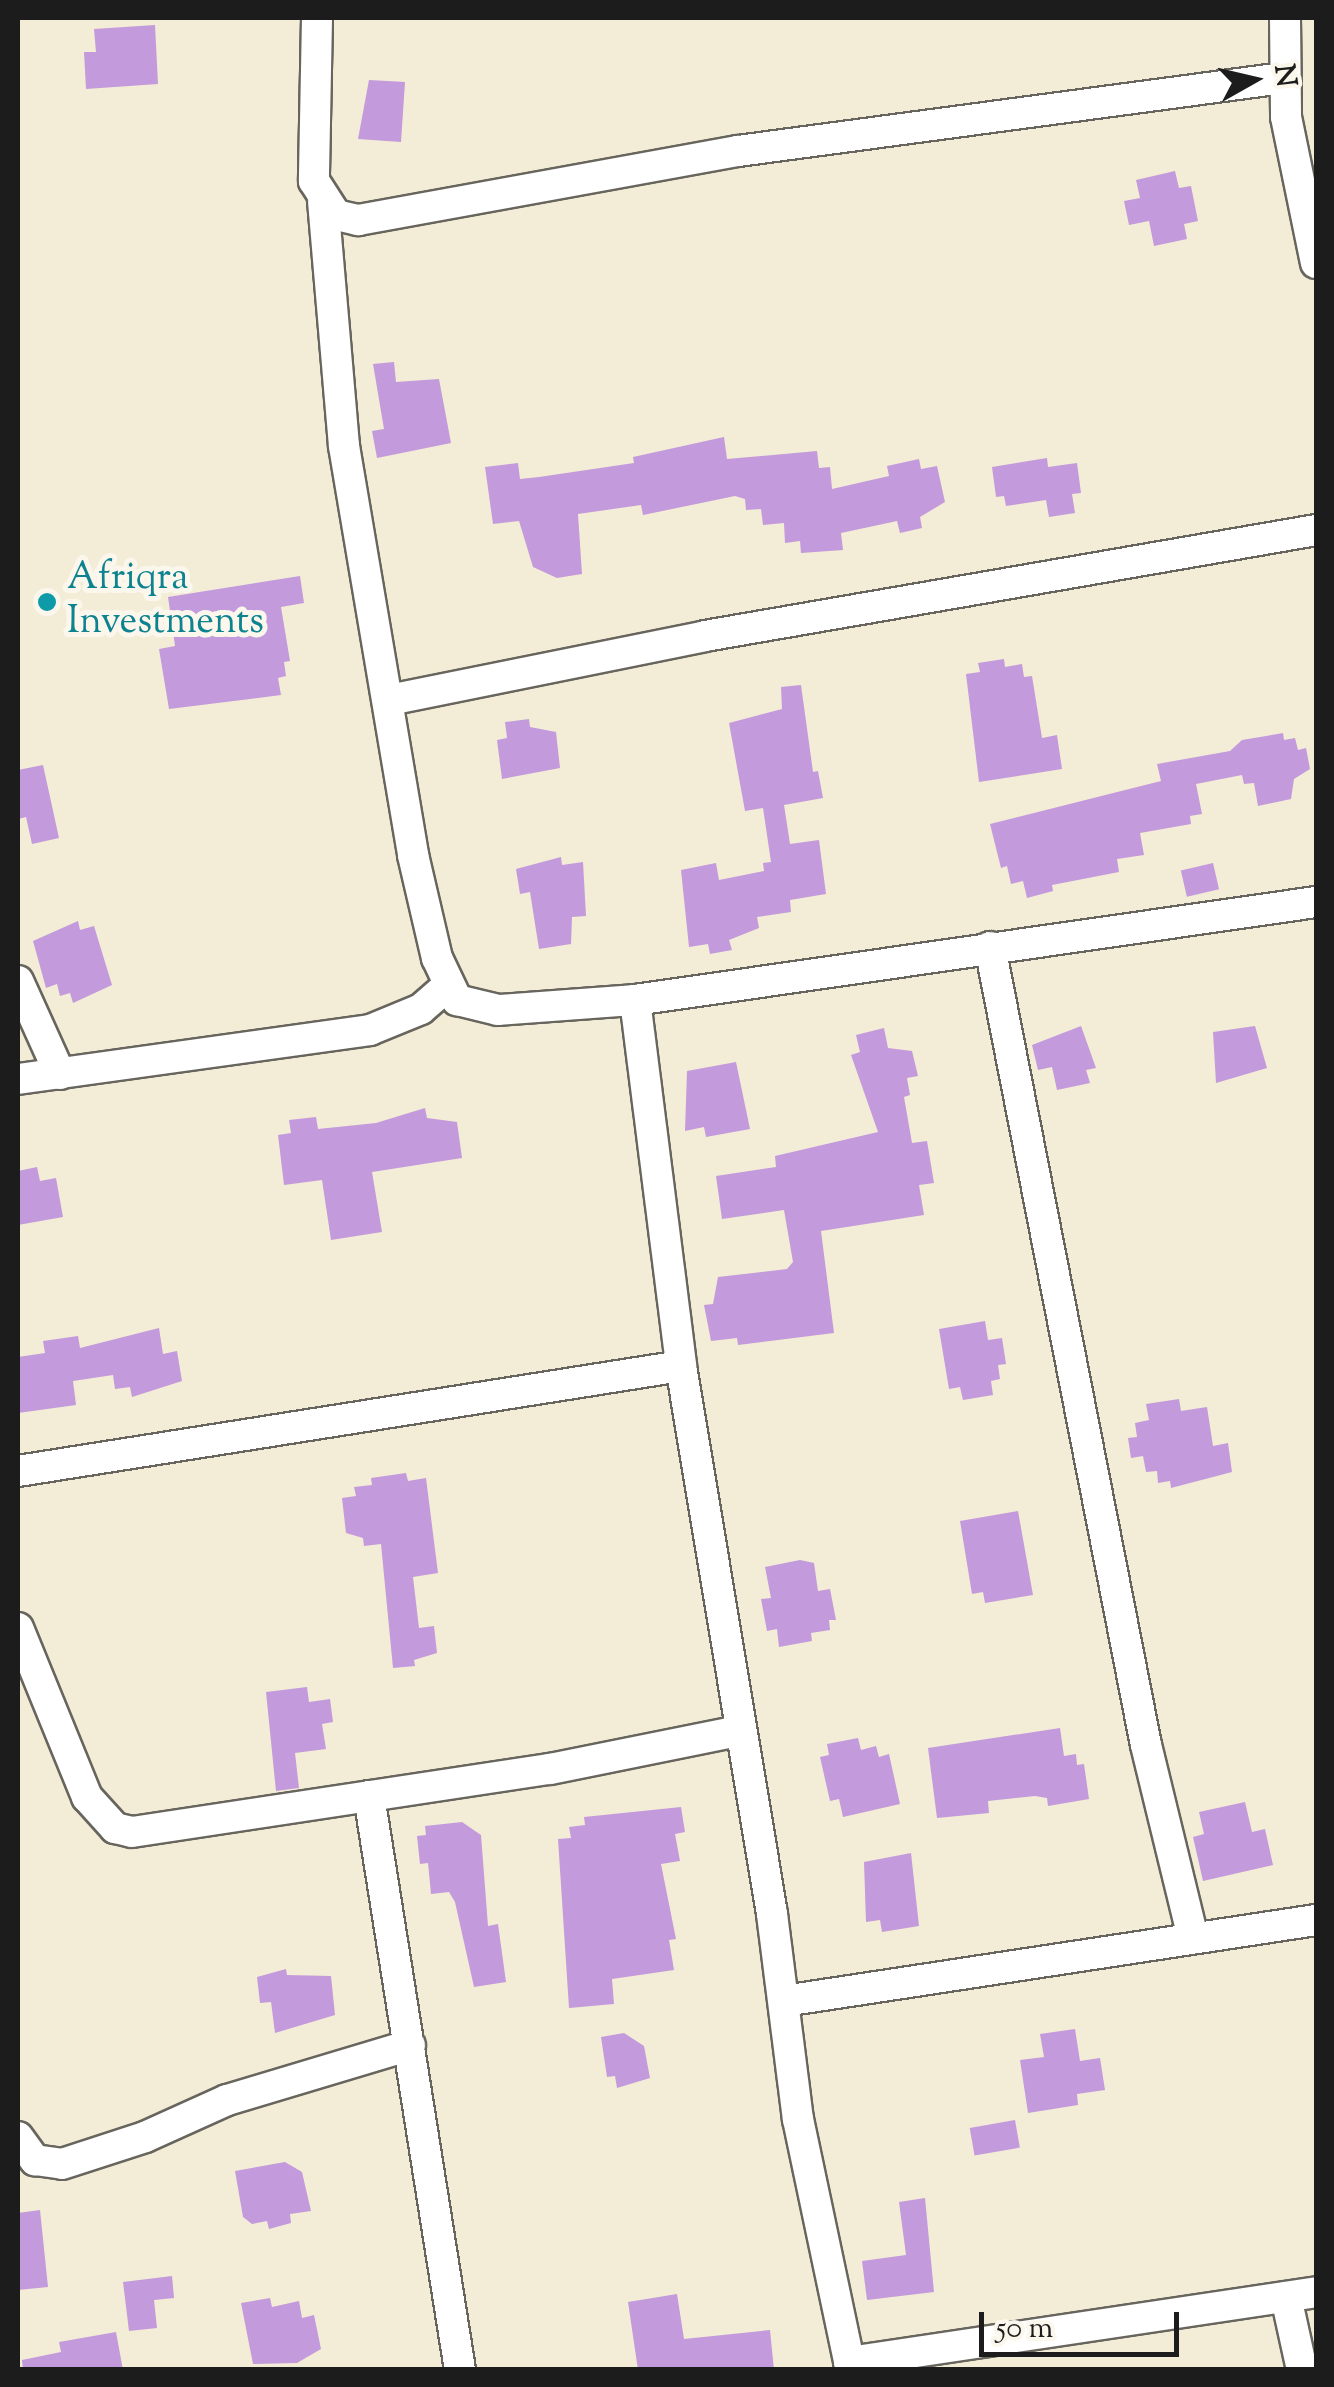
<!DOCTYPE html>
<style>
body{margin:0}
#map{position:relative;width:1334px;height:2387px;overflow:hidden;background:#f3ecd6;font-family:"Sorts Mill Goudy",serif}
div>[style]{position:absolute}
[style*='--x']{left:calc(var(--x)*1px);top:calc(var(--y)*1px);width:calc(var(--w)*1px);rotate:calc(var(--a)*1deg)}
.building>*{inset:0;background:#c39adc;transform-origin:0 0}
.roads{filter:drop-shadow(2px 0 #67655d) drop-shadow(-2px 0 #67655d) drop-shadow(0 2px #67655d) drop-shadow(0 -2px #67655d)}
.minor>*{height:30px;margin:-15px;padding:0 15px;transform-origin:15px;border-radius:15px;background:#fff}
.dots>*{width:28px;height:28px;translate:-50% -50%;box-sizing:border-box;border:5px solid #fbf7ec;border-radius:50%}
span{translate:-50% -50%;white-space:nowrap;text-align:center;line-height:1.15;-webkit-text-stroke:10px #fbf7ec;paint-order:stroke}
.culture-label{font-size:38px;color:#0d838f}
.left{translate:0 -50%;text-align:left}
.frame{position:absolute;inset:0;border:20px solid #1c1c1c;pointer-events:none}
.north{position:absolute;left:1204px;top:30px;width:100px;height:100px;-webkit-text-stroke:8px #fbf7ec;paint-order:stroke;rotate:82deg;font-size:28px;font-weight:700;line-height:40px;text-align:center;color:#1c1c1c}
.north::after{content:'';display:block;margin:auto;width:35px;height:45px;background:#1c1c1c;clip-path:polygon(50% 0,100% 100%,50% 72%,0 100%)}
.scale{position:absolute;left:979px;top:2312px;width:200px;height:45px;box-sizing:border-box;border:5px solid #1c1c1c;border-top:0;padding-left:12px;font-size:30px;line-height:35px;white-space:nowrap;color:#1c1c1c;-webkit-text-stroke:8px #fbf7ec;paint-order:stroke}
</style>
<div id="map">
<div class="building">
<div style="clip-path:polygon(155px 25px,158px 84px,86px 89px,84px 52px,96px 52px,94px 29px)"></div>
<div style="clip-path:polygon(369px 80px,405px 82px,401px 142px,358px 139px)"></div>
<div style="clip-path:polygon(1175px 171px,1179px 188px,1191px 186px,1198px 221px,1184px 224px,1187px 239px,1154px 246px,1149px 221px,1129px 225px,1124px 201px,1140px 198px,1136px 180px)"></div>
<div style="clip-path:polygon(394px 362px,396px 382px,439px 379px,451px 443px,377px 458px,372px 431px,384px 429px,373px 364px)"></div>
<div style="clip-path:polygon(724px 437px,727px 459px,817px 451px,819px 468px,830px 467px,832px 489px,889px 476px,887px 466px,919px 459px,921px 469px,937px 466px,945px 502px,920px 517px,922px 528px,900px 533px,897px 521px,841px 533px,843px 550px,801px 553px,800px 541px,785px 543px,784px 523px,763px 525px,761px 509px,746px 510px,745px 499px,735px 496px,643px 515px,641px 505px,578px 514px,582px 574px,557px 578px,533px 567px,519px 521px,493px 524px,485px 467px,518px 463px,520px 479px,539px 477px,634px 463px,633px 457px)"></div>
<div style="clip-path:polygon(1047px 458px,1048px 467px,1077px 463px,1081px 493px,1072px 494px,1075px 513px,1049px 517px,1046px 500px,1006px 506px,1004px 496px,996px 497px,992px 467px)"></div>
<div style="clip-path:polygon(300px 576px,304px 603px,281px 607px,290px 661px,284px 662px,286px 676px,278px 678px,281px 695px,169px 709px,159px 649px,175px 646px,168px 597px)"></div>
<div style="clip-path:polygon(1004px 659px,1005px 667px,1022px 664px,1024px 677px,1032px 676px,1042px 738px,1057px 735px,1062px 769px,979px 782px,966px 674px,980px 672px,978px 663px)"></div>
<div style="clip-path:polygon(801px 685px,813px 772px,818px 771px,823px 798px,784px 805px,790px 844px,819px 840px,826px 894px,790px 900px,791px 912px,757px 917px,759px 928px,729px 940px,732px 950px,710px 954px,708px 944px,689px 947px,681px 870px,716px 863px,719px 880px,764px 871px,763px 863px,771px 862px,763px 808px,745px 811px,729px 723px,782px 709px,781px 687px)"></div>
<div style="clip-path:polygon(529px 719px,530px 727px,556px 732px,560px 768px,502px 779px,497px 740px,507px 738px,505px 722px)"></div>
<div style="clip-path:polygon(1283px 733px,1284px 740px,1295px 738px,1298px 750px,1306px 748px,1310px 769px,1294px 779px,1291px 799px,1258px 806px,1254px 783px,1244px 784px,1242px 775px,1196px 784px,1202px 814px,1190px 816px,1191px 824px,1140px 833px,1144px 855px,1117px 859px,1119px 872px,1052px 885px,1053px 891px,1027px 898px,1023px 881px,1011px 884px,1007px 866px,1001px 868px,990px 824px,1161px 781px,1157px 764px,1230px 751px,1242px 740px)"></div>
<div style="clip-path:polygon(43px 765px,59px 838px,32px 844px,26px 817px,18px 819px,18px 770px)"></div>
<div style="clip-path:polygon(561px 857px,562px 865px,583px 862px,586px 916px,572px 917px,571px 944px,539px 949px,530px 892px,520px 894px,516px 869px)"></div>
<div style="left:1213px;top:863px;width:27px;height:33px;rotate:77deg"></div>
<div style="clip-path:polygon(78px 921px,80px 930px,94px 926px,112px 985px,73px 1003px,70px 993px,60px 996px,57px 984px,46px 988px,33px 941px)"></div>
<div style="clip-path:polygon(1081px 1026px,1096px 1068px,1086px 1070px,1090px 1083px,1057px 1090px,1052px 1067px,1038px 1070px,1032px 1045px)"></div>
<div style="clip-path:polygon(1255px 1026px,1267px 1068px,1216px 1083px,1213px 1032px)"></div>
<div style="clip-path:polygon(884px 1028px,888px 1048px,912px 1051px,918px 1076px,907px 1078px,910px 1095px,904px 1097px,912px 1143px,927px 1141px,934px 1183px,919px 1185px,924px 1215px,821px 1231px,834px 1333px,738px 1345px,737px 1338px,711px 1341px,704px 1305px,713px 1304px,718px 1277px,787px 1269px,793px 1262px,784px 1210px,722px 1219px,716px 1176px,776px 1167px,775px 1156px,878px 1132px,851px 1055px,860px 1052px,856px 1035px)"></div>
<div style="clip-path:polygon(736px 1062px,750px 1129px,706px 1137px,704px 1127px,685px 1131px,687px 1071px)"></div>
<div style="clip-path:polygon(425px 1108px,427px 1118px,457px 1122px,462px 1158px,372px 1172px,382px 1232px,331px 1240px,322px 1180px,284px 1185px,278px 1135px,291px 1133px,289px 1120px,316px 1117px,318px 1129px,376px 1123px)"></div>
<div style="clip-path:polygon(37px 1167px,40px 1181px,56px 1178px,63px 1217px,18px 1225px,18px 1171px)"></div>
<div style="clip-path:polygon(985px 1321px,988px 1340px,1002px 1338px,1006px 1364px,998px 1365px,1000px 1379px,991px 1381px,993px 1395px,963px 1400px,960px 1387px,949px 1389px,939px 1329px)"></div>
<div style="clip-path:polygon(159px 1328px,163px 1354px,177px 1351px,182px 1381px,132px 1397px,130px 1387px,115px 1389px,113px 1375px,73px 1381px,76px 1405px,18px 1413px,18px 1357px,45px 1353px,43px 1341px,78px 1336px,80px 1348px)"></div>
<div style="clip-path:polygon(1179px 1399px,1181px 1411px,1207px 1407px,1213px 1446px,1228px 1443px,1232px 1472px,1171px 1488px,1170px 1481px,1158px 1483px,1157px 1471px,1146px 1472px,1143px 1456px,1131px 1458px,1128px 1438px,1137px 1437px,1135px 1423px,1149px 1420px,1146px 1404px)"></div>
<div style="clip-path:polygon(406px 1473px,408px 1481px,426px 1478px,438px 1573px,413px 1577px,419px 1628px,434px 1626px,437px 1653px,414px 1660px,415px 1666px,393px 1668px,381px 1544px,364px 1546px,363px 1538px,346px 1533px,342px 1498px,356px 1496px,354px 1487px,372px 1485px,371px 1478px)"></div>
<div style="clip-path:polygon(1018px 1511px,1033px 1595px,985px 1603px,983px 1592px,972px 1594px,960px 1521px)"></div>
<div style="clip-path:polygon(800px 1560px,814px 1563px,818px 1591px,830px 1589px,836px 1620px,829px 1620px,830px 1630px,811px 1633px,812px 1641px,779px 1647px,777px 1629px,767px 1631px,761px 1599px,771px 1598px,765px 1567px)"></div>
<div style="clip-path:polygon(307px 1687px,309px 1702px,330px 1699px,333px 1722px,322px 1724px,326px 1749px,295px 1753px,299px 1788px,276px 1791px,266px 1692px)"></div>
<div style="clip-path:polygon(1060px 1728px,1064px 1756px,1076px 1754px,1077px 1765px,1084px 1764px,1089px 1799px,1048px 1806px,1047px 1798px,1035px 1796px,988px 1801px,989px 1813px,937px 1818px,928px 1748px)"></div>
<div style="clip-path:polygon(858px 1738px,861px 1750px,876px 1746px,879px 1757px,889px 1754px,900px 1804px,843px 1817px,839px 1799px,830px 1801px,820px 1757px,829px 1755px,827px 1744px)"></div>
<div style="clip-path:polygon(1245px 1802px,1252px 1832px,1265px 1829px,1273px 1865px,1203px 1881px,1193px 1837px,1204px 1834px,1199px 1812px)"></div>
<div style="clip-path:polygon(681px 1807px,685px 1832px,675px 1834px,680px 1861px,661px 1864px,676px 1939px,669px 1940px,674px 1970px,612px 1979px,614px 2004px,569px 2008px,558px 1839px,571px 1838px,569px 1827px,585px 1825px,584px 1817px)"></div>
<div style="clip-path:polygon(462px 1822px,481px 1835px,488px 1926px,498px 1924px,506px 1982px,474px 1987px,455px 1902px,449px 1892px,431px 1894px,428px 1863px,420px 1864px,417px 1836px,426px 1835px,425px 1826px)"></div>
<div style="clip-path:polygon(911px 1853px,919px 1926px,882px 1932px,880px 1920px,866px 1922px,864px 1862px)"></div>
<div style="clip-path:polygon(286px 1969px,287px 1975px,331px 1976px,335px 2015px,275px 2033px,271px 2002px,260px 2003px,257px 1977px)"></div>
<div style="clip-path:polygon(1075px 2029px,1080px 2061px,1100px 2058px,1105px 2090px,1077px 2094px,1078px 2105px,1028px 2113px,1020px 2060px,1044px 2057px,1040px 2034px)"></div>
<div style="clip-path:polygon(624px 2033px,644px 2046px,650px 2078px,617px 2088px,615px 2076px,607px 2077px,601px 2037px)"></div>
<div style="left:1015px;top:2120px;width:28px;height:46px;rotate:80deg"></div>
<div style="clip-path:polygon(285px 2162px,302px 2172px,311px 2211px,290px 2214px,291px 2223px,269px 2229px,267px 2221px,252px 2224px,243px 2217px,235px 2171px)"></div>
<div style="clip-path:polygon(925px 2198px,934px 2292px,867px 2300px,862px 2261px,906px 2255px,899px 2202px)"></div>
<div style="clip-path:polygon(40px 2210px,48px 2287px,18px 2290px,18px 2213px)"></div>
<div style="clip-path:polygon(172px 2276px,174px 2298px,154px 2300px,157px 2328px,129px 2331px,123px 2282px)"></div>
<div style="clip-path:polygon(677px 2294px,684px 2339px,770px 2330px,774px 2370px,638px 2370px,628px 2302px)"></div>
<div style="clip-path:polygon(270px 2298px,272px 2307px,299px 2301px,302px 2318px,314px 2315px,321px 2349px,297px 2363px,253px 2364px,241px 2303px)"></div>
<div style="clip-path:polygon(116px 2332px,123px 2370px,23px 2370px,22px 2360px,61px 2352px,59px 2342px)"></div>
</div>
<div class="roads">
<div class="minor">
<div style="--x:317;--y:18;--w:163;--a:91.1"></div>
<div style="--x:314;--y:181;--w:40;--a:57.1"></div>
<div style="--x:336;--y:215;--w:23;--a:13"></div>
<div style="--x:358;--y:220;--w:386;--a:-10.3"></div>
<div style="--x:738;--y:151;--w:550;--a:-7.63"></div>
<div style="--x:1285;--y:18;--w:99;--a:89.4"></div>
<div style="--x:1286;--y:117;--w:149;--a:78.4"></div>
<div style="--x:323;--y:201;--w:246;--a:85.1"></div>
<div style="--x:344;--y:446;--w:415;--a:80.4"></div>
<div style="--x:413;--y:855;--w:106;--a:76.9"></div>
<div style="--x:437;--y:958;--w:47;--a:64.5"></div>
<div style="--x:457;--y:1000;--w:42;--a:13.7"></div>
<div style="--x:498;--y:1010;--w:137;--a:-4.2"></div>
<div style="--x:635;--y:1000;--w:688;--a:-8.19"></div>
<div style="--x:389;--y:700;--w:322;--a:-11.4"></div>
<div style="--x:705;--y:636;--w:620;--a:-9.84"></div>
<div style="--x:990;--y:947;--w:813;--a:78.94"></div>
<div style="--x:1146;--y:1745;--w:199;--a:76.3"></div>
<div style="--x:18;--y:981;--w:102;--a:65.7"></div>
<div style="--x:635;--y:1000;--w:369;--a:82.8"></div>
<div style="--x:681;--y:1366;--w:556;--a:80.57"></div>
<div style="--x:772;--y:1914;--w:207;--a:82.8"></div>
<div style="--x:798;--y:2119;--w:257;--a:78.1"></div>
<div style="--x:18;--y:1079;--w:355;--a:-7.9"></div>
<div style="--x:370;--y:1030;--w:55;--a:-22.4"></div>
<div style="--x:421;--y:1009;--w:35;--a:-41"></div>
<div style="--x:18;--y:1471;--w:671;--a:-9"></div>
<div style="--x:18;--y:1628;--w:183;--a:67.8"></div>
<div style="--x:87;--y:1797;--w:42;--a:47.9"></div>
<div style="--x:115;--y:1828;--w:17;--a:13"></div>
<div style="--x:132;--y:1832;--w:423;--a:-8.6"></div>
<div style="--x:550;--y:1769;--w:193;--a:-11.4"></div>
<div style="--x:369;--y:1796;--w:581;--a:80.99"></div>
<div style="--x:784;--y:2001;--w:538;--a:-8.66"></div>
<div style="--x:18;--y:2137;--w:29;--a:54"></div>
<div style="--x:35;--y:2160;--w:27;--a:8"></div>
<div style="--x:62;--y:2164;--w:87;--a:-18"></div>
<div style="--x:145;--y:2137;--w:90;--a:-24.3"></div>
<div style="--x:227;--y:2100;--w:191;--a:-16.7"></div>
<div style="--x:1286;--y:2297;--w:75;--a:77.6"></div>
<div style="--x:849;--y:2362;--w:472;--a:-8.5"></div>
</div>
</div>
<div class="dots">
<div style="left:47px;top:602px;background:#0f9aa8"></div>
</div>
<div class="culture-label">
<span class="left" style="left:67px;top:602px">Afriqra<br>Investments</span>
</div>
<div class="frame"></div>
<div class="north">N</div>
<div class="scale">50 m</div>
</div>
